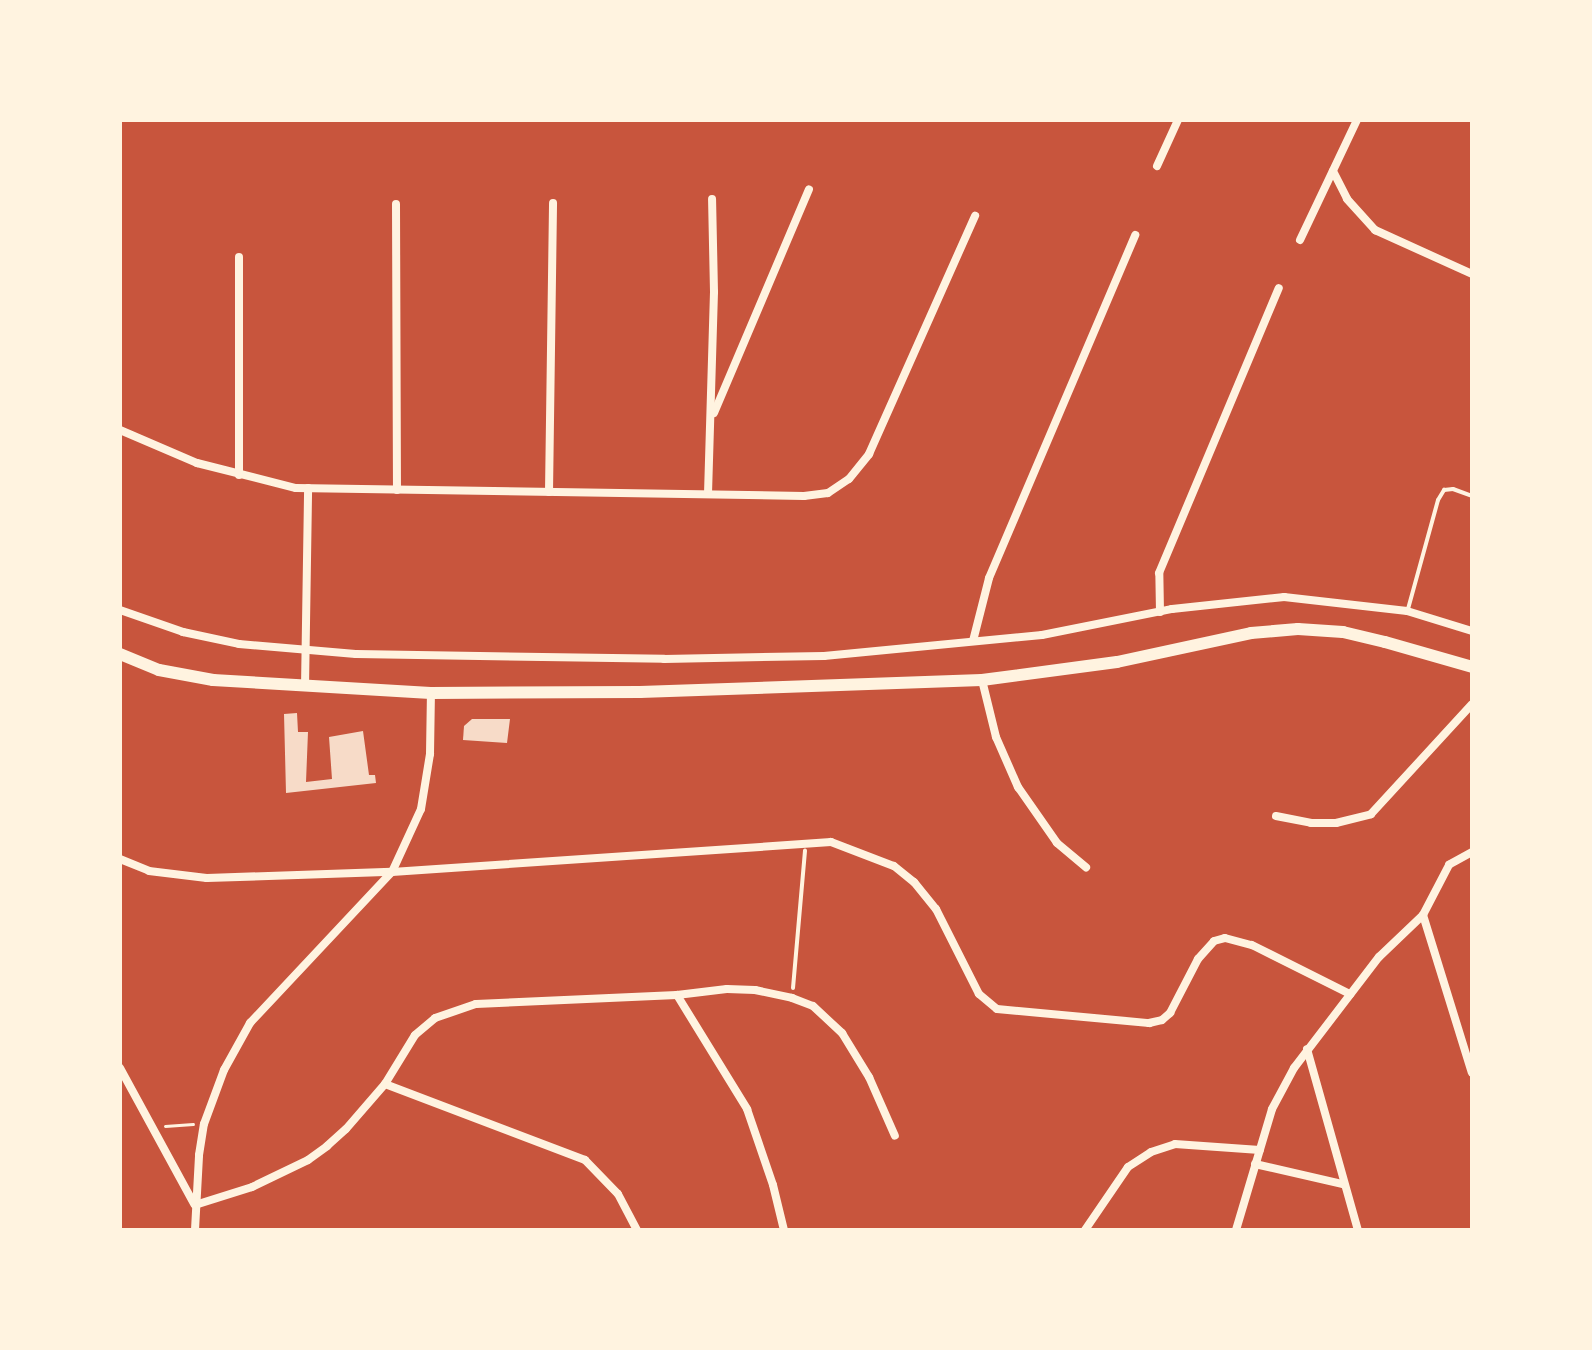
<!DOCTYPE html>
<style>
body{margin:0}
#map{position:relative;width:1592px;height:1350px;overflow:hidden;background:#c8553d;font-family:Literata,serif}
div>[style]{position:absolute}
[style*='--x']{left:calc(var(--x)*1px);top:calc(var(--y)*1px);width:calc(var(--w)*1px);rotate:calc(var(--a)*1deg)}
.building>*{inset:0;background:#f7dbc8}
.path>*{height:3px;margin:-1.5px;padding:0 1.5px;transform-origin:1.5px;border-radius:1.5px;background:#fff3e0}
.service>*{height:4px;margin:-2px;padding:0 2px;transform-origin:2px;border-radius:2px;background:#fff3e0}
.minor>*{height:8px;margin:-4px;padding:0 4px;transform-origin:4px;border-radius:4px;background:#fff3e0}
.secondary>*{height:12px;margin:-6px;padding:0 6px;transform-origin:6px;border-radius:6px;background:#fff3e0}
span{translate:-50% -50%;white-space:nowrap;text-align:center;line-height:1.15;-webkit-text-stroke:8px #fff3e0;paint-order:stroke}
.frame{position:absolute;inset:0;border:122px solid #fff3e0;pointer-events:none}
</style>
<div id="map">
<div class="building">
<div style="clip-path:polygon(297px 713px,298px 732px,308px 732px,306px 782px,332px 779px,329px 737px,363px 731px,369px 775px,375px 775px,376px 783px,286px 793px,284px 714px)"></div>
<div style="clip-path:polygon(472px 719px,510px 719px,507px 743px,463px 740px,464px 726px)"></div>
</div>
<div class="path">
<div style="--x:165;--y:1126;--w:28;--a:-4"></div>
</div>
<div class="service">
<div style="--x:1408;--y:609;--w:113;--a:-74.6"></div>
<div style="--x:1438;--y:500;--w:12;--a:-59"></div>
<div style="--x:1444;--y:490;--w:9;--a:-6"></div>
<div style="--x:1453;--y:489;--w:20;--a:20"></div>
<div style="--x:793;--y:988;--w:138;--a:-85"></div>
</div>
<div class="minor">
<div style="--x:1157;--y:166;--w:51;--a:-65.5"></div>
<div style="--x:1333;--y:171;--w:31;--a:63"></div>
<div style="--x:1347;--y:199;--w:42;--a:47.9"></div>
<div style="--x:1375;--y:230;--w:107;--a:24.4"></div>
<div style="--x:396;--y:204;--w:286;--a:89.8"></div>
<div style="--x:1300;--y:240;--w:133;--a:-64.6"></div>
<div style="--x:714;--y:413;--w:243;--a:-67"></div>
<div style="--x:120;--y:430;--w:84;--a:23.2"></div>
<div style="--x:197;--y:463;--w:102;--a:14.2"></div>
<div style="--x:296;--y:488;--w:508;--a:0.9"></div>
<div style="--x:804;--y:496;--w:24;--a:-7"></div>
<div style="--x:828;--y:493;--w:25;--a:-34"></div>
<div style="--x:849;--y:479;--w:32;--a:-51"></div>
<div style="--x:869;--y:454;--w:261;--a:-66"></div>
<div style="--x:239;--y:475;--w:218;--a:-90"></div>
<div style="--x:549;--y:492;--w:289;--a:-89.2"></div>
<div style="--x:708;--y:494;--w:202;--a:-88.3"></div>
<div style="--x:714;--y:292;--w:93;--a:-91.2"></div>
<div style="--x:120;--y:610;--w:67;--a:19.2"></div>
<div style="--x:183;--y:632;--w:57;--a:12.1"></div>
<div style="--x:239;--y:644;--w:117;--a:4.9"></div>
<div style="--x:356;--y:654;--w:308;--a:0.9"></div>
<div style="--x:664;--y:659;--w:160;--a:-1.1"></div>
<div style="--x:824;--y:656;--w:219;--a:-5.5"></div>
<div style="--x:1042;--y:635;--w:133;--a:-11.3"></div>
<div style="--x:1172;--y:609;--w:113;--a:-6.1"></div>
<div style="--x:1284;--y:597;--w:124;--a:6.5"></div>
<div style="--x:1407;--y:611;--w:68;--a:17.1"></div>
<div style="--x:1160;--y:612;--w:39;--a:-91"></div>
<div style="--x:1159;--y:573;--w:309;--a:-67.2"></div>
<div style="--x:973;--y:641;--w:65;--a:-75.7"></div>
<div style="--x:989;--y:578;--w:373;--a:-66.9"></div>
<div style="--x:982;--y:680;--w:59;--a:76.2"></div>
<div style="--x:996;--y:737;--w:55;--a:66.3"></div>
<div style="--x:1018;--y:787;--w:68;--a:55.1"></div>
<div style="--x:1057;--y:843;--w:38;--a:40"></div>
<div style="--x:305;--y:687;--w:199;--a:-89.1"></div>
<div style="--x:1276;--y:816;--w:36;--a:11"></div>
<div style="--x:1311;--y:823;--w:25;--a:0"></div>
<div style="--x:1336;--y:823;--w:36;--a:-14"></div>
<div style="--x:1371;--y:814;--w:149;--a:-47.4"></div>
<div style="--x:1472;--y:852;--w:26;--a:151"></div>
<div style="--x:1449;--y:865;--w:56;--a:117.5"></div>
<div style="--x:1423;--y:915;--w:165;--a:72.8"></div>
<div style="--x:120;--y:859;--w:31;--a:22"></div>
<div style="--x:149;--y:871;--w:58;--a:6.9"></div>
<div style="--x:207;--y:878;--w:185;--a:-1.9"></div>
<div style="--x:392;--y:872;--w:440;--a:-3.9"></div>
<div style="--x:831;--y:842;--w:67;--a:20.9"></div>
<div style="--x:894;--y:866;--w:26;--a:39"></div>
<div style="--x:914;--y:882;--w:35;--a:51"></div>
<div style="--x:936;--y:909;--w:95;--a:63.2"></div>
<div style="--x:979;--y:994;--w:23;--a:40"></div>
<div style="--x:997;--y:1009;--w:153;--a:5.3"></div>
<div style="--x:1149;--y:1023;--w:13;--a:-13"></div>
<div style="--x:1162;--y:1020;--w:11;--a:-41"></div>
<div style="--x:1170;--y:1013;--w:61;--a:-62.6"></div>
<div style="--x:1198;--y:959;--w:24;--a:-48"></div>
<div style="--x:1214;--y:941;--w:11;--a:-15"></div>
<div style="--x:1225;--y:938;--w:28;--a:15"></div>
<div style="--x:1252;--y:945;--w:110;--a:26.6"></div>
<div style="--x:677;--y:995;--w:134;--a:58.4"></div>
<div style="--x:747;--y:1109;--w:80;--a:71.1"></div>
<div style="--x:773;--y:1185;--w:46;--a:76.3"></div>
<div style="--x:1307;--y:1049;--w:188;--a:74.3"></div>
<div style="--x:120;--y:1068;--w:155;--a:61.4"></div>
<div style="--x:385;--y:1084;--w:214;--a:20.8"></div>
<div style="--x:585;--y:1160;--w:47;--a:45.9"></div>
<div style="--x:618;--y:1194;--w:41;--a:62.2"></div>
<div style="--x:1255;--y:1164;--w:89;--a:12.9"></div>
<div style="--x:195;--y:1205;--w:60;--a:-17.5"></div>
<div style="--x:252;--y:1187;--w:62;--a:-25.7"></div>
<div style="--x:308;--y:1160;--w:24;--a:-36"></div>
<div style="--x:327;--y:1146;--w:25;--a:-42"></div>
<div style="--x:346;--y:1129;--w:60;--a:-49.1"></div>
<div style="--x:385;--y:1084;--w:57;--a:-58.5"></div>
<div style="--x:415;--y:1035;--w:26;--a:-40"></div>
<div style="--x:435;--y:1018;--w:43;--a:-18.9"></div>
<div style="--x:476;--y:1004;--w:201;--a:-2.6"></div>
<div style="--x:677;--y:995;--w:50;--a:-6.8"></div>
<div style="--x:727;--y:989;--w:28;--a:2"></div>
<div style="--x:755;--y:990;--w:38;--a:12"></div>
<div style="--x:792;--y:998;--w:22;--a:21"></div>
<div style="--x:813;--y:1006;--w:40;--a:43"></div>
<div style="--x:842;--y:1033;--w:52;--a:58.5"></div>
<div style="--x:869;--y:1077;--w:64;--a:66.2"></div>
<div style="--x:195;--y:1230;--w:75;--a:-86.9"></div>
<div style="--x:199;--y:1155;--w:31;--a:-81"></div>
<div style="--x:204;--y:1124;--w:58;--a:-69.7"></div>
<div style="--x:224;--y:1070;--w:54;--a:-61"></div>
<div style="--x:250;--y:1023;--w:207;--a:-46.8"></div>
<div style="--x:392;--y:872;--w:69;--a:-65.3"></div>
<div style="--x:421;--y:809;--w:56;--a:-80.7"></div>
<div style="--x:430;--y:754;--w:61;--a:-89.1"></div>
<div style="--x:1085;--y:1230;--w:76;--a:-55.7"></div>
<div style="--x:1128;--y:1167;--w:27;--a:-33"></div>
<div style="--x:1151;--y:1152;--w:25;--a:-18"></div>
<div style="--x:1175;--y:1144;--w:85;--a:4"></div>
<div style="--x:1236;--y:1230;--w:126;--a:-73.4"></div>
<div style="--x:1272;--y:1109;--w:47;--a:-61.8"></div>
<div style="--x:1294;--y:1068;--w:140;--a:-52.6"></div>
<div style="--x:1379;--y:957;--w:61;--a:-43.7"></div>
</div>
<div class="secondary">
<div style="--x:120;--y:654;--w:42;--a:22.3"></div>
<div style="--x:159;--y:670;--w:55;--a:10.5"></div>
<div style="--x:213;--y:680;--w:218;--a:3.4"></div>
<div style="--x:431;--y:693;--w:209;--a:-0.3"></div>
<div style="--x:640;--y:692;--w:342;--a:-2"></div>
<div style="--x:982;--y:680;--w:136;--a:-7.6"></div>
<div style="--x:1117;--y:662;--w:137;--a:-12.2"></div>
<div style="--x:1251;--y:633;--w:47;--a:-4.9"></div>
<div style="--x:1298;--y:629;--w:45;--a:3.8"></div>
<div style="--x:1343;--y:632;--w:43;--a:13.4"></div>
<div style="--x:1385;--y:642;--w:91;--a:16"></div>
</div>
<div class="frame"></div>
</div>
